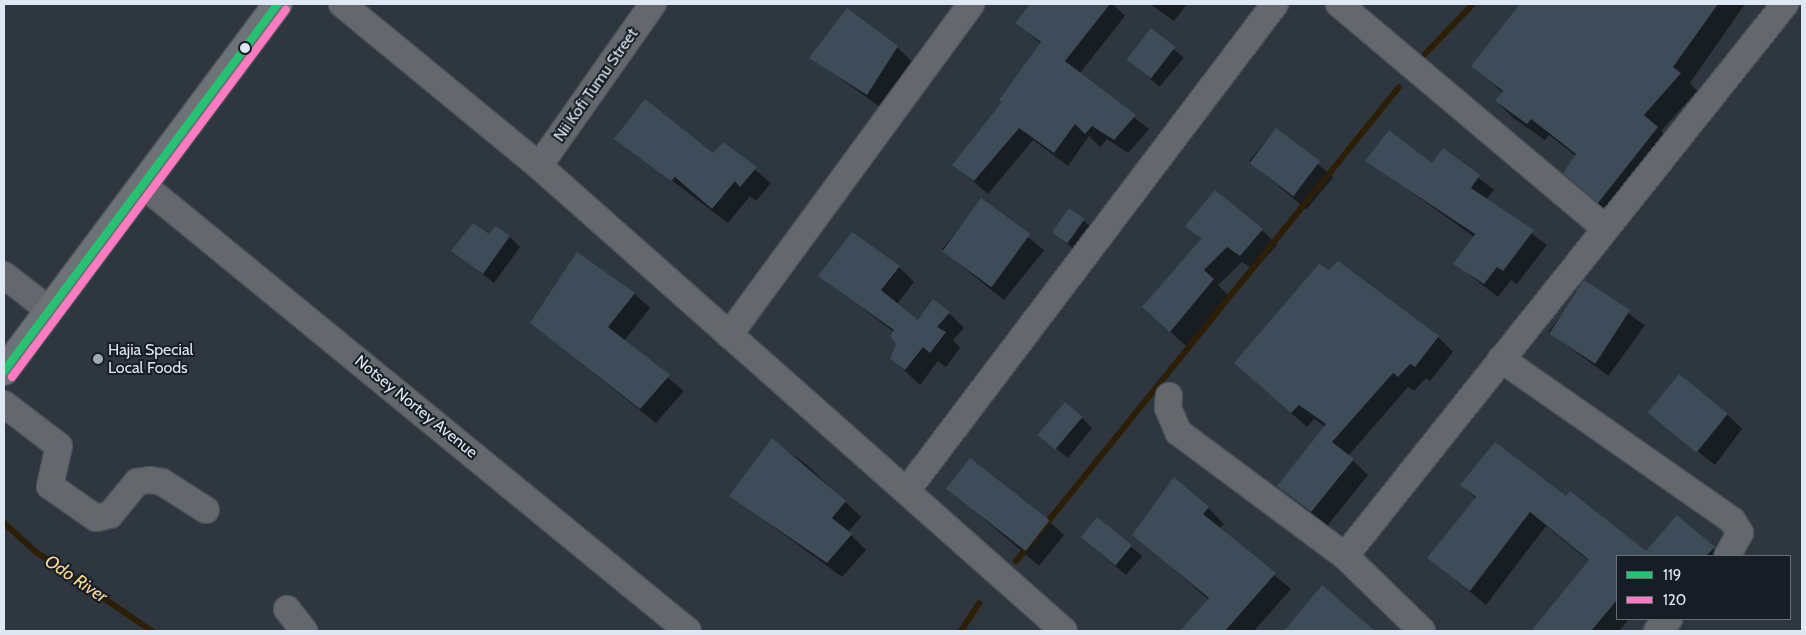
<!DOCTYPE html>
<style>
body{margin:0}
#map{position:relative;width:1806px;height:635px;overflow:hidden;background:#2e3740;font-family:Cabin,sans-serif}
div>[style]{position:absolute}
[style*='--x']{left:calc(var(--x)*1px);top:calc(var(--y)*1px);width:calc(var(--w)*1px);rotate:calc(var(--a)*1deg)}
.shadow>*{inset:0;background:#0007;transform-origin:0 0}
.stream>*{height:6px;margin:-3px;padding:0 3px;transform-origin:3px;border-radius:3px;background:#2c1f06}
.building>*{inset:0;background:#3e4b58;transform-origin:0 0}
.roads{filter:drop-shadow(1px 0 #4c535b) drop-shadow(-1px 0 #4c535b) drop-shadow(0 1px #4c535b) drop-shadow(0 -1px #4c535b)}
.minor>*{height:26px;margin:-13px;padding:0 13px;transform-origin:13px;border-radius:13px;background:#64686c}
.major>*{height:28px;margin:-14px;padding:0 14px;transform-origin:14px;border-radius:14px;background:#6d7276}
.bus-1>*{height:8px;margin:-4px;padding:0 4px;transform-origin:4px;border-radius:4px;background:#26c172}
.bus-2>*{height:8px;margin:-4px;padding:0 4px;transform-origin:4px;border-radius:4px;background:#fe7ac1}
.dots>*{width:14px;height:14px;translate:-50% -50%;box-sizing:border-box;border:2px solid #161d25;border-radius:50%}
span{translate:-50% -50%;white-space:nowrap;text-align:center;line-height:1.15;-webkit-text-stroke:4px #161d25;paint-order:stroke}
.street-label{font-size:16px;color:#dee8f4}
.poi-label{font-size:16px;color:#dee8f4}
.left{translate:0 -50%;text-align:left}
.water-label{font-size:18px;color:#fad892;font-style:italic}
.frame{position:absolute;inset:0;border:5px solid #dee8f4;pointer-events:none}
.legend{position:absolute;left:1616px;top:555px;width:175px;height:65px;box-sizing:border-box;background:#161d25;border:1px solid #666e78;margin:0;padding:6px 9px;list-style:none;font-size:15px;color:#dee8f4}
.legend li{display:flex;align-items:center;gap:10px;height:25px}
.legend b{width:25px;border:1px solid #666e78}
</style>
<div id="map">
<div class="shadow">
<div style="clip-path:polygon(1031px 4px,1113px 4px,1125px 16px,1079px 74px,1149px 129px,1128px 153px,1107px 139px,1100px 147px,1089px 136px,1068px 166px,1033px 140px,988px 194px,954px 165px,1003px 102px,1041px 44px,1017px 23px)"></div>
<div style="clip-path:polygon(1150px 4px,1187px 4px,1174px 21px)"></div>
<div style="clip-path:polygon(1522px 4px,1630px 4px,1641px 12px,1645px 4px,1745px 4px,1690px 83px,1697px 91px,1661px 131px,1674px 144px,1616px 219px,1564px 173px,1576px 156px,1549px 135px,1545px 140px,1513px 118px,1496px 101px,1503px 93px,1473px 66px)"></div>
<div style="left:1151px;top:30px;width:43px;height:38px;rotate:40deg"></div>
<div style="clip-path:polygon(897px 47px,912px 62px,883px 109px,810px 57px)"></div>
<div style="left:1276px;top:129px;width:75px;height:42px;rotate:40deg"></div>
<div style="clip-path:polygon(616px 138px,714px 155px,723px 144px,771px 183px,756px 201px,750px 196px,728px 223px)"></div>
<div style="clip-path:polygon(1443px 150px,1494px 190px,1486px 200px,1547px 245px,1517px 284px,1511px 280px,1498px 297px,1455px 264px,1474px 237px,1367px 160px,1432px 165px)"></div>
<div style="left:982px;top:200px;width:80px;height:64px;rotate:39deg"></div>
<div style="left:1070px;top:210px;width:32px;height:28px;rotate:39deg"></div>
<div style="clip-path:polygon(1187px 226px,1262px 230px,1277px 245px,1255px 270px,1242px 262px,1218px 285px,1228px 295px,1186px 346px,1143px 307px,1201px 240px)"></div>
<div style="clip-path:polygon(510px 237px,520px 247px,494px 283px,453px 251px)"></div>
<div style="clip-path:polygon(899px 267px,914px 282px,897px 304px,918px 321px,949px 313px,964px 328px,953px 340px,960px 348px,946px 367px,938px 361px,920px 385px,892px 359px,898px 344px,894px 332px,820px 276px)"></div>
<div style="left:1585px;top:282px;width:74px;height:62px;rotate:36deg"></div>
<div style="clip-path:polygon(635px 294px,650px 308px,624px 341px,684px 391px,656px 423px,531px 323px)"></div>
<div style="clip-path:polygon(1438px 337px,1453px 352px,1430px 381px,1426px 378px,1414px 391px,1408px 387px,1348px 456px,1368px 475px,1327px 526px,1278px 486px,1326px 427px,1314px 419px,1307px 427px,1235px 363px)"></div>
<div style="clip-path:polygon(1650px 414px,1727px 414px,1742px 429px,1715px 465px)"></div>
<div style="clip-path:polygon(1082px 418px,1092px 428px,1068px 458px,1041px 436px)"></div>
<div style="clip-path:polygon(772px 440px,807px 465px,861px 517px,848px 532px,866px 550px,842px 577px,731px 496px)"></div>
<div style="clip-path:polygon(1462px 485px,1567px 498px,1646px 553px,1714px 548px,1723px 556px,1617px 556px,1617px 619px,1629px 619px,1619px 631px,1533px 631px,1590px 562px,1546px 526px,1486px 605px,1429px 558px,1476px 499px)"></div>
<div style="clip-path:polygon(949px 489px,1049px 521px,1064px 535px,1039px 566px)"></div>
<div style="clip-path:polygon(1208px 508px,1224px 524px,1219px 529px,1291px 589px,1254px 631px,1182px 631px,1209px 600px,1133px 534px)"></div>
<div style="left:1097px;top:518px;width:59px;height:25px;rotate:40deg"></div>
<div style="clip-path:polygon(1322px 587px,1373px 631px,1285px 631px)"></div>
</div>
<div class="stream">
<div style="--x:1424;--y:55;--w:71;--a:-46.1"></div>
<div style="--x:4;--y:523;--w:43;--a:42.2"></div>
<div style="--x:36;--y:552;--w:140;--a:34.3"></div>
<div style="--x:1016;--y:561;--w:609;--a:-51.06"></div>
<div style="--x:961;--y:631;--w:33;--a:-57"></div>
</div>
<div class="building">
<div style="clip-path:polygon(1030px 4px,1110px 4px,1065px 61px,1136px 115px,1114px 140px,1092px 126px,1085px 134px,1075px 124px,1054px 153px,1019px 128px,974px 181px,952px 165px,1002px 102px,999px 100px,1041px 42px,1015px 23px)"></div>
<div style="clip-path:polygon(1520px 4px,1718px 4px,1673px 67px,1681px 73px,1644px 115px,1658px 127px,1598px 203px,1563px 173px,1576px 154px,1531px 119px,1527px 124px,1495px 101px,1503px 91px,1471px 66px)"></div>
<div style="clip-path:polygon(847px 8px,898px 46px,867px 95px,809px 58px)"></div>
<div style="left:1151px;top:28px;width:31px;height:40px;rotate:38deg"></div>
<div style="clip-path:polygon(645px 99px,713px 153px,723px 142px,757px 167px,740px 187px,735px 181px,712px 209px,675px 177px,671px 181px,614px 139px)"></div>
<div style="left:1276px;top:128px;width:55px;height:44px;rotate:37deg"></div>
<div style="clip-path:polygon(1389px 130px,1432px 163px,1443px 148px,1480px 175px,1471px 188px,1534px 230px,1503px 271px,1497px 267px,1484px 284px,1453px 264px,1475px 234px,1365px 161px)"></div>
<div style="clip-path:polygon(1215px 190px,1263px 229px,1240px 256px,1227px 247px,1204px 270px,1214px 279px,1170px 332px,1142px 307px,1201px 239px,1185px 226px)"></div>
<div style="left:981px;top:198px;width:61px;height:66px;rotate:36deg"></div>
<div style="left:1069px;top:208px;width:19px;height:30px;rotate:35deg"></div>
<div style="clip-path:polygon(473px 223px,489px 234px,496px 226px,510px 236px,483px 274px,451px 251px)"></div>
<div style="clip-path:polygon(852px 232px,900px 266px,881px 290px,918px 320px,933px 299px,950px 312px,937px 327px,946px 332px,930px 353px,923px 347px,905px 370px,890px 359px,896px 344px,890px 336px,894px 330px,818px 276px)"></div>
<div style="clip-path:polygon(577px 252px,635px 293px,608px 327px,670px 375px,640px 409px,530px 323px)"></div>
<div style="clip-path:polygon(1338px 261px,1439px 336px,1415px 367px,1410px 364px,1398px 377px,1393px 373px,1332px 442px,1354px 459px,1311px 512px,1277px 486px,1326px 424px,1299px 405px,1291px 413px,1234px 363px,1319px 264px,1329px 270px)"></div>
<div style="left:1584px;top:280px;width:55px;height:64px;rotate:33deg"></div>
<div style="left:1679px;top:374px;width:63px;height:50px;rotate:39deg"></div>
<div style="left:1065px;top:402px;width:23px;height:43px;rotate:40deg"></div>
<div style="clip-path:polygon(772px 438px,846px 501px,832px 518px,852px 534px,827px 563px,729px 496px)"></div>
<div style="clip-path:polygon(1495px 442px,1566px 496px,1570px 491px,1646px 551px,1677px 515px,1715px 547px,1706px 556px,1617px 556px,1617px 600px,1591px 631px,1531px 631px,1589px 560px,1530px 512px,1470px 591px,1427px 558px,1476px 497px,1460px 485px)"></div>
<div style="left:970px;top:458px;width:101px;height:39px;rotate:38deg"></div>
<div style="clip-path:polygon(1174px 477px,1209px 507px,1203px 514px,1276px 573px,1225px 631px,1180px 631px,1209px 598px,1132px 535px)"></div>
<div style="left:1097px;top:517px;width:45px;height:26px;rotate:39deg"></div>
<div style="clip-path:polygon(1322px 585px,1375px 631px,1284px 631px)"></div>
</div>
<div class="roads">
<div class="minor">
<div style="--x:342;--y:4;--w:255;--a:39.4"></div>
<div style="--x:539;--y:166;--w:701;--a:41.53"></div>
<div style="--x:1339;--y:4;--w:348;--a:40.1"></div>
<div style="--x:539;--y:166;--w:198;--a:-54.9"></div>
<div style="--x:143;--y:185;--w:704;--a:39.3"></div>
<div style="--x:4;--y:275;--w:57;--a:37.9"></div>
<div style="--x:729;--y:335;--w:410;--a:-53.8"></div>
<div style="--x:1501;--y:359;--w:282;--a:34.9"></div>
<div style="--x:1732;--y:520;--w:15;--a:58"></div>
<div style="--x:1740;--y:533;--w:26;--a:119"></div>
<div style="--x:1169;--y:396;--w:12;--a:95"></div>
<div style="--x:1168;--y:408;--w:26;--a:67"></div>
<div style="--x:1178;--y:432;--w:208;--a:36.6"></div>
<div style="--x:1345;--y:556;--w:107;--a:44.2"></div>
<div style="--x:4;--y:404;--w:69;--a:37.4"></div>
<div style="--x:59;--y:446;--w:41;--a:102.7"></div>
<div style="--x:50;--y:486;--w:56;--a:34.8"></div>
<div style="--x:96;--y:518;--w:14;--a:-12"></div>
<div style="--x:110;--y:515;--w:43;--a:-50.7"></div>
<div style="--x:137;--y:482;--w:13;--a:-9"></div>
<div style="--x:150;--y:480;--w:12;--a:9"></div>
<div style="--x:162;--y:482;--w:52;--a:32.5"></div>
<div style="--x:908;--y:489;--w:608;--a:-52.89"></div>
<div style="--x:1345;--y:556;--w:706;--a:-51.44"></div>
<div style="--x:287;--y:609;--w:28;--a:52"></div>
<div style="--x:1657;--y:631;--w:17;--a:-45"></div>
</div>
<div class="major">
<div style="--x:4;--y:371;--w:458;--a:-53.3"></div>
</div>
</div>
<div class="bus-1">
<div style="--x:4;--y:371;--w:458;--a:-53.3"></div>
</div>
<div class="bus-2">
<div style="--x:12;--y:377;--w:458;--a:-53.3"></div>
</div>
<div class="dots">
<div style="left:245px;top:48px;background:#dee8f4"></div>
<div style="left:98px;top:359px;background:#a0aab5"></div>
</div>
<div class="street-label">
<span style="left:596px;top:85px;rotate:-55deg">Nii Kofi Tumu Street</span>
<span style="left:416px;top:407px;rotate:39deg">Notsey Nortey Avenue</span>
</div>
<div class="poi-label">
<span class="left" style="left:108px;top:359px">Hajia Special<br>Local Foods</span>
</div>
<div class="water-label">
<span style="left:76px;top:579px;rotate:34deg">Odo River</span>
</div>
<div class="frame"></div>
<ul class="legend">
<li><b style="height:6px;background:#26c172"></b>119</li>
<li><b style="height:6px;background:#fe7ac1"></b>120</li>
</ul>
</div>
